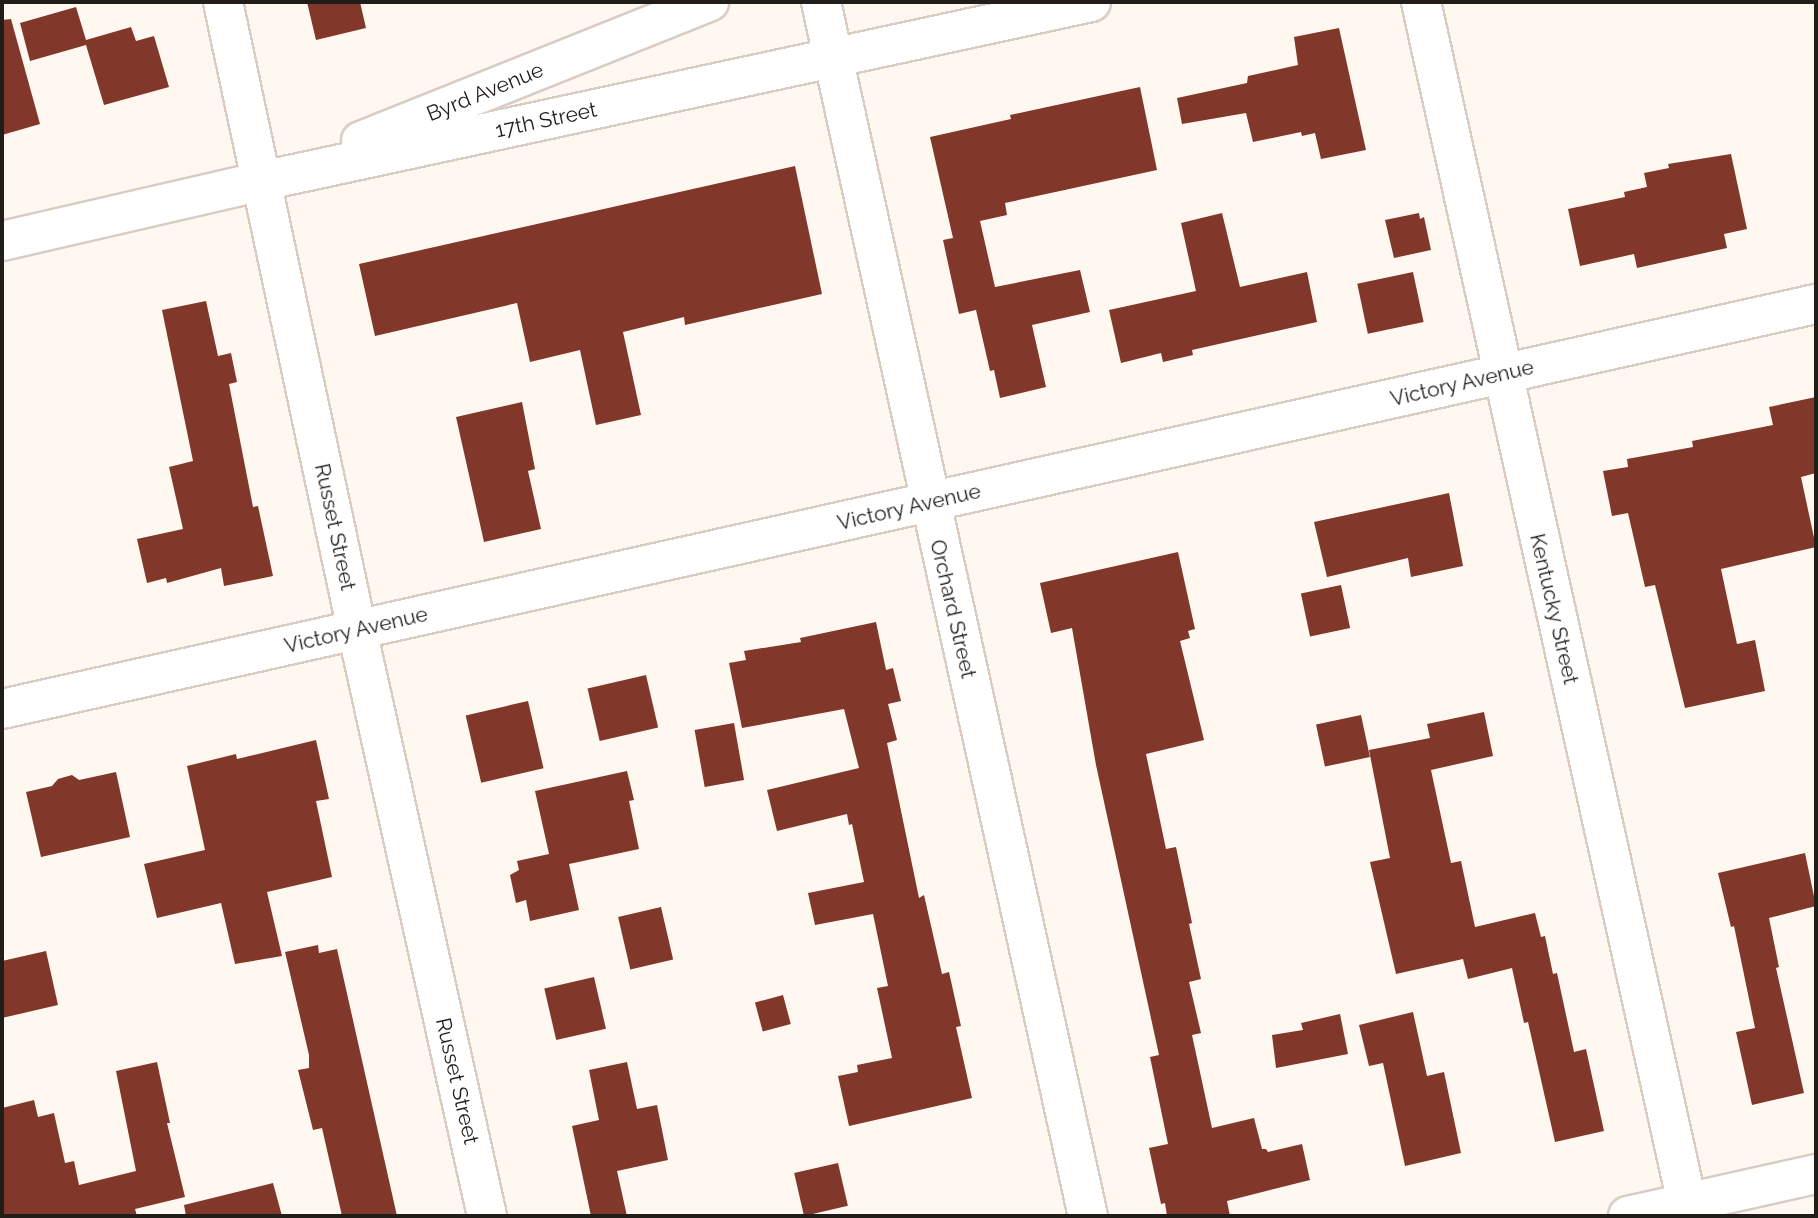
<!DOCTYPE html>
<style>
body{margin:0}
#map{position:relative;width:1818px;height:1218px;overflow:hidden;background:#fff8f1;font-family:Raleway,sans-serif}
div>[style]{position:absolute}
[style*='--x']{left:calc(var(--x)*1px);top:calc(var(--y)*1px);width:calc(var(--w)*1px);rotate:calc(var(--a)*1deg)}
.building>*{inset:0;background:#813729;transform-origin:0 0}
.roads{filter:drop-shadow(2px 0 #d8cdc3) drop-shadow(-2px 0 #d8cdc3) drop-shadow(0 2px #d8cdc3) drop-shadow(0 -2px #d8cdc3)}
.minor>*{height:38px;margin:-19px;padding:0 19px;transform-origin:19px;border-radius:19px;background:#fff}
.tertiary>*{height:38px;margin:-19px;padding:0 19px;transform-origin:19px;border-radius:19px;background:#fff}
span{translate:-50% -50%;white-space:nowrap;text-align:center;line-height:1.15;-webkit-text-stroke:7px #fff;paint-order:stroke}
.street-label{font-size:21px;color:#211d19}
.frame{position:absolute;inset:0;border:4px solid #211d19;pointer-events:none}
</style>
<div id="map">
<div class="building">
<div style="clip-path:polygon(307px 2px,360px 2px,366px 28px,316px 40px)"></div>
<div style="clip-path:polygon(76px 7px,86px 40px,131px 27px,136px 41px,154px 36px,169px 87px,104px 105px,86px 45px,30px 61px,20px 23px)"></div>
<div style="clip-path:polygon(11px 19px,40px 124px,2px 135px,2px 20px)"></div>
<div style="clip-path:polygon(1339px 28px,1366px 150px,1321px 159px,1315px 133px,1302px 136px,1301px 132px,1253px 142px,1246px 113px,1182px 124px,1177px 98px,1247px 83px,1248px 76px,1298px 65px,1294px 37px)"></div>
<div style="clip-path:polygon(1140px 87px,1157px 170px,1005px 203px,1007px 215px,980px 221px,995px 287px,1080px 270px,1090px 312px,1032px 325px,1046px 387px,1000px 398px,994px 370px,990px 371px,976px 310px,959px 314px,943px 240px,953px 238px,930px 137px,1011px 119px,1010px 115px)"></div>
<div style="clip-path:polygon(1731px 154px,1747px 229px,1724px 234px,1727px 248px,1637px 268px,1634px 254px,1580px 266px,1568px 209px,1625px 197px,1624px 192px,1647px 187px,1644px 173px,1669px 168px,1668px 164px)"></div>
<div style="clip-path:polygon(795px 166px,822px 294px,685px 325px,684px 317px,623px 332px,641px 415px,596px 425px,580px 350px,530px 362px,517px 303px,375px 336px,359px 264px)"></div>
<div style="clip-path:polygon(1222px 213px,1240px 287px,1307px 272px,1317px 322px,1192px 350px,1193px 355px,1163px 362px,1161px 353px,1121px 363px,1109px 310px,1196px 291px,1181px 223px)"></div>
<div style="clip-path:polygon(1419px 213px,1420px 219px,1424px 217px,1431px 250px,1394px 258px,1385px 220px)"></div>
<div style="left:1413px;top:272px;width:51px;height:57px;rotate:78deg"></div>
<div style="clip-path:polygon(206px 301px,218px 356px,231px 353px,237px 382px,229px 384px,253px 507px,258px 506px,273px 576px,224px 586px,221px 568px,167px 583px,166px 578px,147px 583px,137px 539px,183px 529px,169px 467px,193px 461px,162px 310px)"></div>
<div style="clip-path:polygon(1816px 397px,1816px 473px,1801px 477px,1816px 547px,1721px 569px,1737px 644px,1755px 640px,1765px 691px,1685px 708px,1655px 585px,1645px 587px,1628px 513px,1612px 516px,1603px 471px,1628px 467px,1627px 459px,1693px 447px,1692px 441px,1773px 425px,1769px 407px)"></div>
<div style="clip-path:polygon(522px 402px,535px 469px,528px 471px,541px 529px,484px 542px,456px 417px)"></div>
<div style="clip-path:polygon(1449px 493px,1463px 566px,1411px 577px,1408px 558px,1327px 577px,1314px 522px)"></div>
<div style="clip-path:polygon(1178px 552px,1195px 629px,1188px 631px,1190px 638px,1180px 641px,1204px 740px,1146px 754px,1166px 849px,1176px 847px,1192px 923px,1189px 924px,1201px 979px,1189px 982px,1201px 1033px,1192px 1035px,1212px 1128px,1254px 1118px,1262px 1149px,1266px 1149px,1268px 1152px,1302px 1144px,1310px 1180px,1227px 1201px,1230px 1216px,1167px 1216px,1165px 1203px,1161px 1204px,1149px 1148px,1168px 1144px,1150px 1057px,1159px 1055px,1096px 765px,1072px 628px,1051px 633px,1040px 583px)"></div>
<div style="left:1341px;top:585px;width:44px;height:41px;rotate:78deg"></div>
<div style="clip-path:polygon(876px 622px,886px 670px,893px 668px,901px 701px,888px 704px,897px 740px,887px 743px,919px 898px,924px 895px,942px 974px,949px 972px,961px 1026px,956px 1027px,972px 1098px,849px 1126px,838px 1076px,858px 1072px,857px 1065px,892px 1058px,877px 988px,888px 986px,873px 914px,815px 925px,808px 893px,864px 882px,852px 824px,849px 825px,847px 814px,777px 831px,767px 790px,859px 768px,844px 709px,742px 728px,729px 663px,746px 660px,744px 651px,801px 642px,800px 638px)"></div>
<div style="left:646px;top:675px;width:54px;height:60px;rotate:77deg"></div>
<div style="left:528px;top:701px;width:69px;height:64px;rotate:77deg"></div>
<div style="clip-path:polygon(1484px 712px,1493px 756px,1431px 770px,1451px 863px,1461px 861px,1475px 927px,1535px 913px,1541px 937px,1545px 936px,1553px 974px,1557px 973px,1574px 1052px,1586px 1049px,1604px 1131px,1555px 1142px,1528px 1022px,1524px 1023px,1512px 968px,1468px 979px,1463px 959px,1396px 974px,1370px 862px,1390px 858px,1369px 750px,1430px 738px,1427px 724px)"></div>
<div style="left:1361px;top:715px;width:43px;height:46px;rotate:78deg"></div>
<div style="left:734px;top:723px;width:58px;height:40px;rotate:80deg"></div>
<div style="clip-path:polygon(316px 740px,329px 799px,316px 801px,332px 877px,267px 892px,282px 956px,235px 964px,221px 903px,157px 918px,144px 864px,205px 850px,187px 766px,236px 754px,237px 759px)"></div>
<div style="clip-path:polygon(627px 771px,634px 800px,629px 801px,639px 849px,569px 864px,579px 910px,530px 921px,526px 900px,516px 903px,510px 875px,519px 870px,517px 861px,549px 854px,535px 791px)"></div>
<div style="clip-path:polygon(116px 772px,130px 837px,41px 857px,26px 792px,52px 786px,58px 779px,72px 775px,79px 780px)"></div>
<div style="clip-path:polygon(1805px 853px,1816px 906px,1769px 918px,1779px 967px,1776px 968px,1804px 1093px,1752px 1105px,1736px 1032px,1755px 1028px,1734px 926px,1731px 927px,1718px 873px)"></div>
<div style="left:661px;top:907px;width:54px;height:44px;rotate:77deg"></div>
<div style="clip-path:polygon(318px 945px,319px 953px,337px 949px,397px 1216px,342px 1216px,322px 1128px,313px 1130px,298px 1070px,309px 1068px,309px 1055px,285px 952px)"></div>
<div style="clip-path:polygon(46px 951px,58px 1005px,2px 1018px,2px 961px)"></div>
<div style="left:594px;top:977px;width:53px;height:51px;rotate:77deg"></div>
<div style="left:783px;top:995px;width:30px;height:29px;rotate:75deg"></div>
<div style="clip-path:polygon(1413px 1012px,1427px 1076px,1444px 1072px,1461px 1153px,1405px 1166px,1383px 1063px,1369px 1066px,1359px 1025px)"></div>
<div style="clip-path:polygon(1340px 1014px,1348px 1054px,1276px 1068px,1272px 1035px,1303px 1030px,1301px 1023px)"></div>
<div style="clip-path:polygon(157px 1062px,170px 1123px,167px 1123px,185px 1197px,135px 1209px,137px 1216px,2px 1216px,2px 1108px,34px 1100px,38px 1117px,54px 1113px,65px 1163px,74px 1161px,79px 1185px,136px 1171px,116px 1071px)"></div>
<div style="clip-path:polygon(627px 1062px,637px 1109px,657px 1105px,668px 1160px,617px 1171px,627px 1216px,591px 1216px,572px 1126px,599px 1120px,589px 1070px)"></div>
<div style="left:838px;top:1163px;width:44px;height:45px;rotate:77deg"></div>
<div style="clip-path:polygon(273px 1183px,282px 1216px,186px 1216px,184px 1205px)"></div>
</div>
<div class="roads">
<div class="minor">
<div style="--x:223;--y:2;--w:642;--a:77.96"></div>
<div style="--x:357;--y:630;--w:600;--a:77.49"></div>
<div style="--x:821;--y:2;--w:1243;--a:77.6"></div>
<div style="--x:1421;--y:2;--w:1243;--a:77.51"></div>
<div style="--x:361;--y:141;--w:375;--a:-21.8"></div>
<div style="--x:2;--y:241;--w:267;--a:-13"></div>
<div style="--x:262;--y:181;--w:848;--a:-12.18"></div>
<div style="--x:2;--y:709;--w:1859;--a:-12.59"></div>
</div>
<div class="tertiary">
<div style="--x:1628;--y:1216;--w:193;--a:-12.6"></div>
</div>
</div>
<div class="street-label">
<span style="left:485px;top:92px;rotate:-22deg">Byrd Avenue</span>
<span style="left:546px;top:120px;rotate:-12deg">17th Street</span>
<span style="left:1462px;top:383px;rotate:-13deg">Victory Avenue</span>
<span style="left:909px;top:507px;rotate:-13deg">Victory Avenue</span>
<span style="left:335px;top:527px;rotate:78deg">Russet Street</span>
<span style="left:953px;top:609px;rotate:77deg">Orchard Street</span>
<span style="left:1554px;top:609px;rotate:77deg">Kentucky Street</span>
<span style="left:356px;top:630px;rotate:-13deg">Victory Avenue</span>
<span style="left:457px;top:1081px;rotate:77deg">Russet Street</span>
</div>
<div class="frame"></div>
</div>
